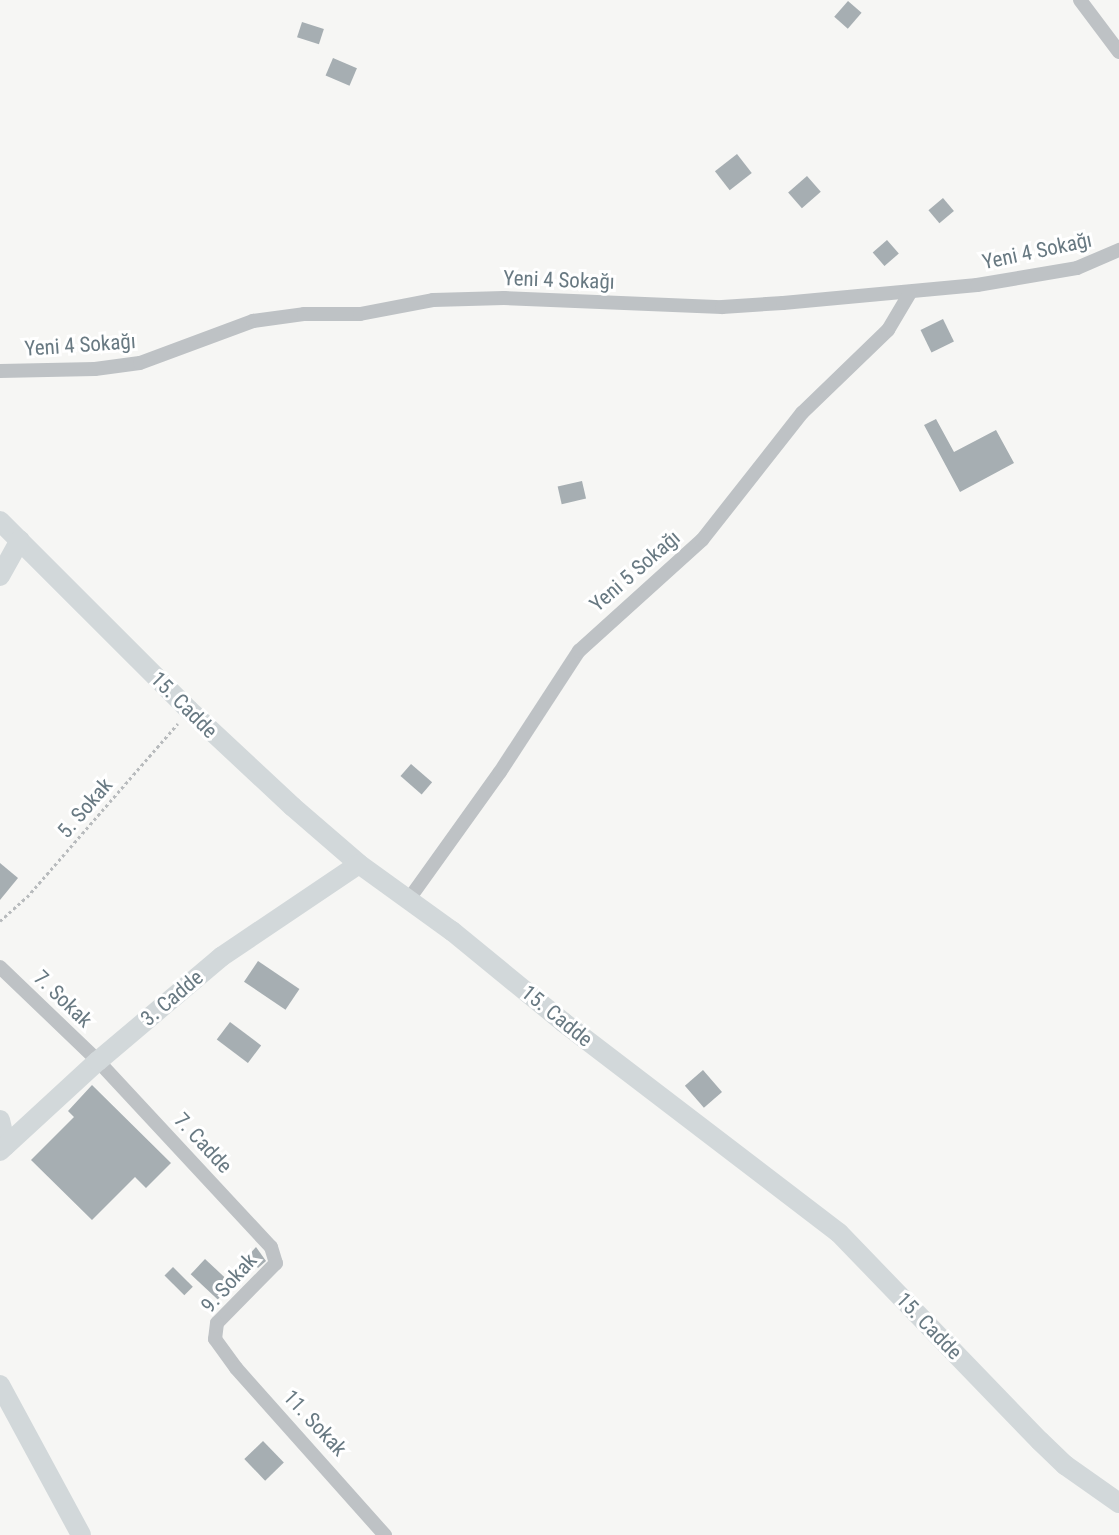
<!DOCTYPE html>
<meta charset="utf-8">
<style>
body{margin:0}
#map{position:relative;width:1119px;height:1535px;overflow:hidden;background:#f6f6f4;font-family:"Roboto Condensed",sans-serif}
div>[style]{position:absolute}
[style*='--x']{left:calc(var(--x)*1px);top:calc(var(--y)*1px);width:calc(var(--w)*1px);rotate:calc(var(--a)*1deg)}
.building>*{inset:0;background:#a6aeb2;transform-origin:0 0}
.path>*{height:3px;margin-top:-1.5px;transform-origin:0;background:repeating-linear-gradient(90deg,#b8bbbd 0 3px,transparent 0 6px)}
.street>*{height:14px;margin:-7px;padding:0 7px;transform-origin:7px;border-radius:7px;background:#bec2c5}
.secondary>*{height:20px;margin:-10px;padding:0 10px;transform-origin:10px;border-radius:10px;background:#d2d8da}
span{translate:-50% -50%;white-space:nowrap;text-align:center;line-height:1.15;-webkit-text-stroke:6px #fff;paint-order:stroke}
.street-label{font-size:21px;color:#687982}
</style>
<div id="map">
<div class="building">
<div style="left:848px;top:1px;width:18px;height:21px;rotate:41deg"></div>
<div style="left:302px;top:22px;width:23px;height:16px;rotate:18deg"></div>
<div style="left:333px;top:58px;width:26px;height:19px;rotate:23deg"></div>
<div style="left:737px;top:154px;width:24px;height:28px;rotate:52deg"></div>
<div style="left:807px;top:176px;width:21px;height:25px;rotate:49deg"></div>
<div style="left:943px;top:198px;width:17px;height:19px;rotate:50deg"></div>
<div style="left:887px;top:240px;width:18px;height:19px;rotate:49deg"></div>
<div style="left:943px;top:319px;width:25px;height:25px;rotate:64deg"></div>
<div style="clip-path:polygon(936px 419px,954px 452px,996px 430px,1014px 463px,960px 492px,924px 425px)"></div>
<div style="left:582px;top:481px;width:18px;height:25px;rotate:77deg"></div>
<div style="left:411px;top:764px;width:28px;height:16px;rotate:41deg"></div>
<div style="clip-path:polygon(0 863px,18px 878px,0 900px)"></div>
<div style="left:258px;top:961px;width:50px;height:25px;rotate:34deg"></div>
<div style="left:230px;top:1022px;width:39px;height:22px;rotate:37deg"></div>
<div style="left:703px;top:1070px;width:29px;height:24px;rotate:49deg"></div>
<div style="clip-path:polygon(92px 1085px,171px 1163px,146px 1188px,135px 1177px,92px 1220px,31px 1160px,74px 1117px,68px 1111px)"></div>
<div style="clip-path:polygon(256px 1247px,266px 1261px,258px 1268px,247px 1257px)"></div>
<div style="left:205px;top:1259px;width:37px;height:21px;rotate:43deg"></div>
<div style="left:173px;top:1267px;width:28px;height:12px;rotate:45deg"></div>
<div style="left:263px;top:1441px;width:30px;height:26px;rotate:46deg"></div>
</div>
<div class="path">
<div style="--x:0;--y:921;--w:36;--a:-42"></div>
<div style="--x:27;--y:897;--w:230;--a:-49"></div>
</div>
<div class="street">
<div style="--x:1080;--y:0;--w:65;--a:53.1"></div>
<div style="--x:0;--y:371;--w:95;--a:-1.2"></div>
<div style="--x:95;--y:369;--w:45;--a:-7.6"></div>
<div style="--x:140;--y:363;--w:121;--a:-20.4"></div>
<div style="--x:253;--y:321;--w:51;--a:-7.8"></div>
<div style="--x:304;--y:314;--w:56;--a:0"></div>
<div style="--x:360;--y:314;--w:74;--a:-10.9"></div>
<div style="--x:433;--y:300;--w:71;--a:-1.6"></div>
<div style="--x:504;--y:298;--w:218;--a:2.4"></div>
<div style="--x:722;--y:307;--w:61;--a:-3.8"></div>
<div style="--x:783;--y:303;--w:195;--a:-5.3"></div>
<div style="--x:977;--y:285;--w:101;--a:-9.6"></div>
<div style="--x:1077;--y:268;--w:46;--a:-23.2"></div>
<div style="--x:409;--y:899;--w:156;--a:-54.4"></div>
<div style="--x:500;--y:772;--w:145;--a:-56.9"></div>
<div style="--x:579;--y:651;--w:166;--a:-42.1"></div>
<div style="--x:702;--y:540;--w:162;--a:-51.8"></div>
<div style="--x:802;--y:413;--w:120;--a:-44"></div>
<div style="--x:888;--y:330;--w:43;--a:-59.3"></div>
<div style="--x:0;--y:967;--w:136;--a:43.8"></div>
<div style="--x:98;--y:1061;--w:254;--a:47.1"></div>
<div style="--x:271;--y:1247;--w:17;--a:73"></div>
<div style="--x:276;--y:1263;--w:84;--a:134.5"></div>
<div style="--x:217;--y:1323;--w:16;--a:97"></div>
<div style="--x:215;--y:1339;--w:36;--a:54"></div>
<div style="--x:236;--y:1368;--w:224;--a:48.3"></div>
</div>
<div class="secondary">
<div style="--x:0;--y:521;--w:267;--a:45"></div>
<div style="--x:189;--y:710;--w:142;--a:43"></div>
<div style="--x:293;--y:807;--w:87;--a:40.8"></div>
<div style="--x:359;--y:864;--w:115;--a:35.8"></div>
<div style="--x:452;--y:931;--w:144;--a:39.3"></div>
<div style="--x:563;--y:1022;--w:347;--a:37.4"></div>
<div style="--x:839;--y:1233;--w:289;--a:46"></div>
<div style="--x:1040;--y:1441;--w:35;--a:44"></div>
<div style="--x:1065;--y:1465;--w:66;--a:35.1"></div>
<div style="--x:0;--y:576;--w:41;--a:-60.9"></div>
<div style="--x:0;--y:1120;--w:26;--a:77"></div>
<div style="--x:0;--y:1151;--w:133;--a:-42.6"></div>
<div style="--x:98;--y:1061;--w:161;--a:-40.2"></div>
<div style="--x:221;--y:957;--w:166;--a:-34"></div>
<div style="--x:0;--y:1385;--w:170;--a:61.6"></div>
</div>
<div class="street-label">
<span style="left:1037px;top:251px;rotate:-12deg">Yeni 4 Sokağı</span>
<span style="left:559px;top:280px;rotate:2deg">Yeni 4 Sokağı</span>
<span style="left:80px;top:345px;rotate:-4deg">Yeni 4 Sokağı</span>
<span style="left:635px;top:571px;rotate:-41deg">Yeni 5 Sokağı</span>
<span style="left:184px;top:705px;rotate:45deg">15. Cadde</span>
<span style="left:85px;top:808px;rotate:-49deg">5. Sokak</span>
<span style="left:172px;top:998px;rotate:-40deg">3. Cadde</span>
<span style="left:63px;top:999px;rotate:44deg">7. Sokak</span>
<span style="left:557px;top:1016px;rotate:39deg">15. Cadde</span>
<span style="left:203px;top:1143px;rotate:47deg">7. Cadde</span>
<span style="left:229px;top:1283px;rotate:-48deg">9. Sokak</span>
<span style="left:929px;top:1326px;rotate:46deg">15. Cadde</span>
<span style="left:315px;top:1423px;rotate:47deg">11. Sokak</span>
</div>
</div>
